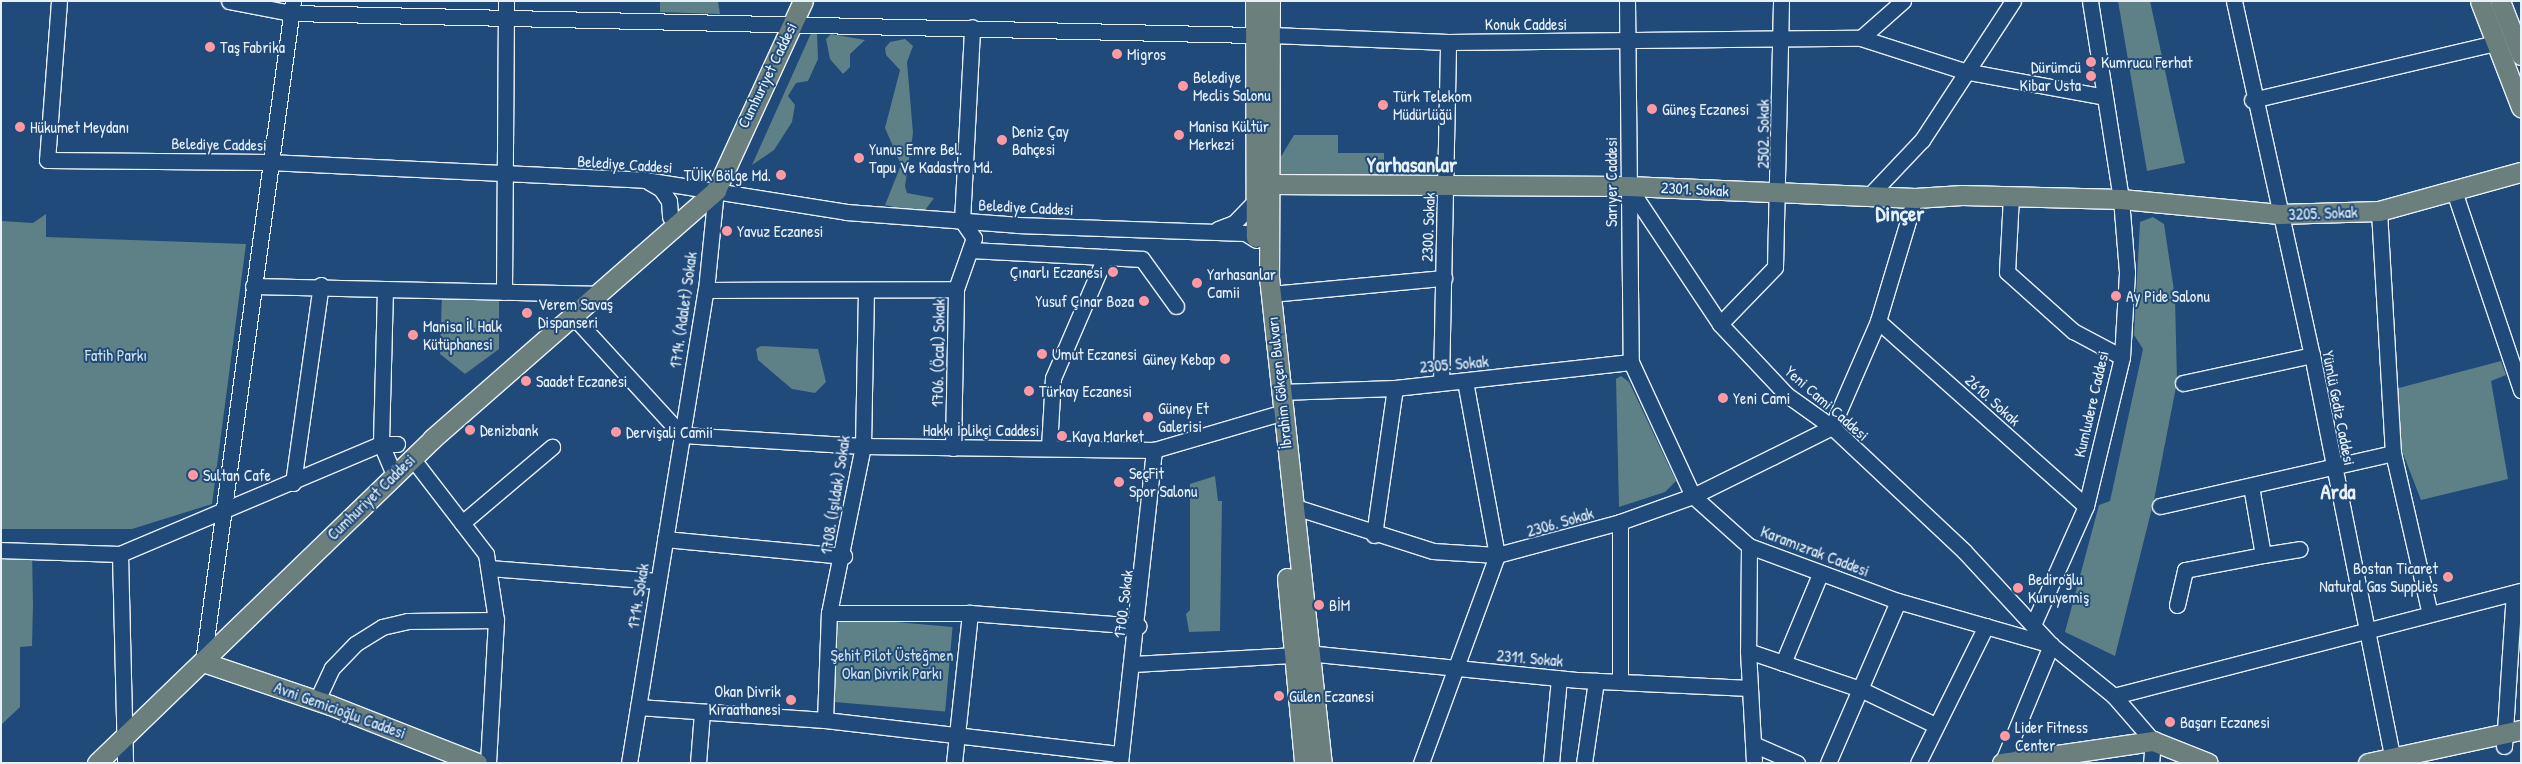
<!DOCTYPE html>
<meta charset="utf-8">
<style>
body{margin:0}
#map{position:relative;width:2522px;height:764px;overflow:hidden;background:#1f4a7a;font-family:"Patrick Hand",sans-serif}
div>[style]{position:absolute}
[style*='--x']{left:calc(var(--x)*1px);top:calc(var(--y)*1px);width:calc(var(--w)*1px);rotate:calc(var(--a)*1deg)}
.green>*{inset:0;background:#5d8186;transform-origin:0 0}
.roads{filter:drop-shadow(1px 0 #e8f1f8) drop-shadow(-1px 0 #e8f1f8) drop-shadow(0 1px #e8f1f8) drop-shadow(0 -1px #e8f1f8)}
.minor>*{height:15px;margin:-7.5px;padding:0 7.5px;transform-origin:7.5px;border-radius:7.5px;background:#1f4a7a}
.major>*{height:19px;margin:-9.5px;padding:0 9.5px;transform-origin:9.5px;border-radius:9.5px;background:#6b7f7c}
.dots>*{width:14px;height:14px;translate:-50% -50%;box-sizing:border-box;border:2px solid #1f4a7a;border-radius:50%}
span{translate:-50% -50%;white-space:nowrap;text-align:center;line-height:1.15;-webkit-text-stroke:4px #1f4a7a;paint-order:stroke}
.street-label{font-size:16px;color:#e8f1f8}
.poi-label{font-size:16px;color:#e8f1f8}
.left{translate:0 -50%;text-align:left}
.right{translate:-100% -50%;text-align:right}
.park-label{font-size:16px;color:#d3e0e7}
.district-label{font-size:21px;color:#e8f1f8;font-weight:700}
.frame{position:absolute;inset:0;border:2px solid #e8f1f8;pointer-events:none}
</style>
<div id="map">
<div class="green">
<div style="clip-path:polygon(660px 1px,718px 1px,720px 14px,660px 12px)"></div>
<div style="clip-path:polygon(2118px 1px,2150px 1px,2185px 163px,2147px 171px)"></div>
<div style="clip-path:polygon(812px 31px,817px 32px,818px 59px,808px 81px,796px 83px,788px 96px,795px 105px,792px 122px,774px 150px,752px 165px)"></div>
<div style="clip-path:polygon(831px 34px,865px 40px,850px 54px,850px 67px,843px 74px,830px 59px,826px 39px)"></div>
<div style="clip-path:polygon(905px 39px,913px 46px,907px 62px,913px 133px,905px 186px,907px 193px,934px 198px,923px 213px,885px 205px,901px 165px,885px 128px,900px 70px,886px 55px,885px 48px,890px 42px)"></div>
<div style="clip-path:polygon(1294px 135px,1338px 135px,1338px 153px,1384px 153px,1384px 176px,1277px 175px,1276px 165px)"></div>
<div style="clip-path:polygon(46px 214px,46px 237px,246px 244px,212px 504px,132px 529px,1px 529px,1px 221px,33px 223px)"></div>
<div style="clip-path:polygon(2153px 217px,2164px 224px,2175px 297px,2177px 382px,2154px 500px,2115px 656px,2065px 632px,2099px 505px,2110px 501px,2143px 349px,2134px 335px,2140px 222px)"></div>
<div style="clip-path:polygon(442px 295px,499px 295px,499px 349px,465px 374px,440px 354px)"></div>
<div style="clip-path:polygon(761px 346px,818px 349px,826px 382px,815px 393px,792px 389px,758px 360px,756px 349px)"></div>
<div style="clip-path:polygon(2501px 361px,2506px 375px,2491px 381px,2508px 479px,2421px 500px,2402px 451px,2395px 389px)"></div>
<div style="clip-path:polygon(1621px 376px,1629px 382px,1676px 481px,1665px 492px,1619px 507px,1616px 379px)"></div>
<div style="clip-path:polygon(1215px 476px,1218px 501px,1222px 501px,1220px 631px,1189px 632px,1186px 614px,1190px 610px,1190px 484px)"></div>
<div style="clip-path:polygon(1px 549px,32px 549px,33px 605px,32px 646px,20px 647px,20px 707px,1px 725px)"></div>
<div style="left:839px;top:617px;width:114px;height:85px;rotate:5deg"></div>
</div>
<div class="roads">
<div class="minor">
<div style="--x:59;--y:1;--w:159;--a:94.3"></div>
<div style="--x:47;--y:160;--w:221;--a:0.5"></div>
<div style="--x:268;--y:162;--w:377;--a:2.7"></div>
<div style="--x:645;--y:180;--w:204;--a:9"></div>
<div style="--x:846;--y:212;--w:171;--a:4.3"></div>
<div style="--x:1017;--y:225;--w:228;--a:2"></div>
<div style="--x:1245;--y:233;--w:13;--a:32"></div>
<div style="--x:229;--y:1;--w:63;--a:11"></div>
<div style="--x:291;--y:13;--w:964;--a:1.31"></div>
<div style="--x:1627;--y:1;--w:361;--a:89.4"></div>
<div style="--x:1631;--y:362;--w:148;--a:65.2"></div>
<div style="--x:1693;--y:496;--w:75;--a:41.8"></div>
<div style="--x:1749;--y:546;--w:159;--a:20.3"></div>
<div style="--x:1898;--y:601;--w:159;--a:16"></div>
<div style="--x:2234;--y:1;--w:362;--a:77.6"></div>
<div style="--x:2312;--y:355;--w:410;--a:78.7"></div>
<div style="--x:1271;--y:35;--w:177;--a:2.3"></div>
<div style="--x:1448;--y:42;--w:413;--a:-0.6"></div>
<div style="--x:1861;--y:38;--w:108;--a:17.8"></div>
<div style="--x:1964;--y:71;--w:143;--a:10.4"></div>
<div style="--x:1861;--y:38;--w:56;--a:-41.4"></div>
<div style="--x:2252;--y:100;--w:250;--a:-13.2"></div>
<div style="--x:649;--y:182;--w:14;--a:30"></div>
<div style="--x:661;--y:189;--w:14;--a:56"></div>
<div style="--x:669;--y:201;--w:16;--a:86"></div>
<div style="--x:1628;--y:186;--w:166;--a:56.3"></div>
<div style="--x:1720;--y:324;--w:98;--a:46.7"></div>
<div style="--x:1787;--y:395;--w:55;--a:35.4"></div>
<div style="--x:1832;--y:427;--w:181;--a:43.2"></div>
<div style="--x:1964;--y:551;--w:128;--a:47.2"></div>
<div style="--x:2051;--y:645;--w:81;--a:39"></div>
<div style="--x:2114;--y:696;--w:60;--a:49.1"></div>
<div style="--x:2153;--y:741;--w:22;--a:95"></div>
<div style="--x:2455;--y:194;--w:207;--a:71.4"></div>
<div style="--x:1869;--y:196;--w:77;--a:-46.6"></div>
<div style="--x:1922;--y:140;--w:166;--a:-56.8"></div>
<div style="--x:2011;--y:196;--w:76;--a:93"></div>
<div style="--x:2007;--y:272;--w:89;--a:41.8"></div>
<div style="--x:2073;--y:331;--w:55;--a:28"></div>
<div style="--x:2379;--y:211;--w:242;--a:86.7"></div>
<div style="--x:2393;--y:453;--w:165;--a:77.1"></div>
<div style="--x:1218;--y:229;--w:17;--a:-21"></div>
<div style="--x:1234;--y:223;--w:37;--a:-46"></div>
<div style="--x:970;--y:250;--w:172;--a:3"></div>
<div style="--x:1142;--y:259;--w:58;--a:54.1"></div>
<div style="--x:253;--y:286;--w:340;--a:1.3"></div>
<div style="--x:385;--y:289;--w:155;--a:91.5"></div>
<div style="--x:381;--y:444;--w:33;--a:67"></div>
<div style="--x:706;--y:290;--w:250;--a:-0.2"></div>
<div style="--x:504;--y:292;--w:291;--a:-89.6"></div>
<div style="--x:1270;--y:294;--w:175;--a:-5.3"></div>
<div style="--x:571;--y:314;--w:164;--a:47.5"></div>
<div style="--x:1878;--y:321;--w:278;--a:41.7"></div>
<div style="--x:1720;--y:324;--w:79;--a:-46"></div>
<div style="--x:1775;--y:267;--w:266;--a:-88.7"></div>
<div style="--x:1465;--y:381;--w:177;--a:79.6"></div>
<div style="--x:1441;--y:382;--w:340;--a:-88.8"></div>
<div style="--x:2183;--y:383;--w:132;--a:-12.2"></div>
<div style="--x:1280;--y:392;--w:115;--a:-2"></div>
<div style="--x:1395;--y:388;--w:237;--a:-6.3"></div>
<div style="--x:682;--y:435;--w:181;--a:3.5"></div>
<div style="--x:863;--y:446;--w:291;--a:0.8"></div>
<div style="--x:1154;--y:450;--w:125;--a:-16.3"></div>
<div style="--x:1049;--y:447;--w:69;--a:-86.7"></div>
<div style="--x:1053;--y:378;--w:132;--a:-66.7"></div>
<div style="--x:953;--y:448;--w:159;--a:-88.9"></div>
<div style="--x:956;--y:289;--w:54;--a:-70.6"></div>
<div style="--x:974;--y:238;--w:21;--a:-125"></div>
<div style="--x:962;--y:221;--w:194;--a:-87"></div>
<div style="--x:412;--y:458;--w:121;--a:52.4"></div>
<div style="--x:486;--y:554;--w:67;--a:81.4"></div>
<div style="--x:496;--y:620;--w:143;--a:93.2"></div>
<div style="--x:293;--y:483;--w:200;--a:-82"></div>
<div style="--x:1292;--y:506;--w:148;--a:17.7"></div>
<div style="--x:1433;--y:551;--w:64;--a:3.6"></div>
<div style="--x:1497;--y:555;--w:127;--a:-15"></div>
<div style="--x:1620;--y:522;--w:77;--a:-19.6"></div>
<div style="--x:1693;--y:496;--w:88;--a:-26.3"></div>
<div style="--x:1772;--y:457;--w:67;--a:-26.6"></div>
<div style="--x:1832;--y:427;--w:116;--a:-66.5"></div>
<div style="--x:1878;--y:321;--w:128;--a:-73.3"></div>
<div style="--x:2160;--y:506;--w:239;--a:-12.8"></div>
<div style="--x:1620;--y:522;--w:160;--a:90"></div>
<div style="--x:462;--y:523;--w:118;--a:-40.2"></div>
<div style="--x:1374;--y:535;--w:148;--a:-81.9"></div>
<div style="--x:665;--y:539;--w:180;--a:5.4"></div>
<div style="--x:1749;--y:546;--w:105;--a:90.5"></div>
<div style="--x:1748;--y:651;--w:112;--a:86.9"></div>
<div style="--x:1;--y:550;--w:119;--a:1.9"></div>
<div style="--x:120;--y:554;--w:283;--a:-22.9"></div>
<div style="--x:381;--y:444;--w:16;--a:0"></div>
<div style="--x:120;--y:554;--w:209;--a:88.6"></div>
<div style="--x:2263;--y:555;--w:37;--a:-9"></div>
<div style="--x:489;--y:568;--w:169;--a:4.4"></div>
<div style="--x:2177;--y:605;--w:36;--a:-77"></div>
<div style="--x:2185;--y:570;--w:79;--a:-10.9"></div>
<div style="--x:2263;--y:555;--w:70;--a:-99.9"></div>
<div style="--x:829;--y:613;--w:141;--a:0"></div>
<div style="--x:970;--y:613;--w:169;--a:4.4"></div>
<div style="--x:2033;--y:625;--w:130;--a:-66"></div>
<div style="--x:2086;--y:506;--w:153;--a:-76.4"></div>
<div style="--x:2122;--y:357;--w:85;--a:-86.6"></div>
<div style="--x:2127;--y:272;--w:73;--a:-94.7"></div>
<div style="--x:2121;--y:199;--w:200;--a:-98.9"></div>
<div style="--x:1748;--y:651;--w:118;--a:18.7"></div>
<div style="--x:1860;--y:689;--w:81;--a:25.6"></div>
<div style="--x:1307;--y:653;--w:273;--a:5.7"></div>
<div style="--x:1579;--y:680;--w:171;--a:2.7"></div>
<div style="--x:203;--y:662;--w:667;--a:-82.25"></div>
<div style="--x:1783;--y:663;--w:96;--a:-67.4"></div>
<div style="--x:1133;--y:664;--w:159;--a:-3.2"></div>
<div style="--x:2114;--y:696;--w:420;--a:-14.5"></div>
<div style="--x:317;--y:700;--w:35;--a:-65"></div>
<div style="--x:332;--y:668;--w:33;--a:-46"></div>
<div style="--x:355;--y:644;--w:32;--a:-32"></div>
<div style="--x:382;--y:627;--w:27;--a:-13"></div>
<div style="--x:408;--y:621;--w:88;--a:-0.7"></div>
<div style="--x:638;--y:707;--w:187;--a:4"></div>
<div style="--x:825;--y:720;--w:298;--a:6.6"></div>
<div style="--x:825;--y:720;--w:107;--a:-87.9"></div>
<div style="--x:829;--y:613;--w:170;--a:-78.5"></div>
<div style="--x:863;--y:446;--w:155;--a:-88.9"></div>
<div style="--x:1753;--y:744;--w:48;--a:23.4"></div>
<div style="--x:2504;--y:746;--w:153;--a:-86.3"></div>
<div style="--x:629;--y:763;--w:479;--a:-80.8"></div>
<div style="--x:706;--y:290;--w:100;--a:-84.3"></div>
<div style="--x:698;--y:763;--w:51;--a:-85.5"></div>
<div style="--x:954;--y:763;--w:151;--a:-83.9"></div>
<div style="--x:1120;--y:763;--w:315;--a:-83.8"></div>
<div style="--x:1421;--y:763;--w:221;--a:-69.9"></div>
<div style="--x:1551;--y:763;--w:85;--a:-84.6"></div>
<div style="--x:1584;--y:763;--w:83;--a:-81.7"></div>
<div style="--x:1828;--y:763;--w:176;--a:-66.6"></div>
<div style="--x:1918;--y:763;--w:153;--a:-63.6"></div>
<div style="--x:2006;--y:763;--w:4;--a:-146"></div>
<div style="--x:2003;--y:761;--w:126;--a:-67.5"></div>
</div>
<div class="major">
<div style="--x:1255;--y:1;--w:236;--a:89.8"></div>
<div style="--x:1270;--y:1;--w:276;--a:90.2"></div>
<div style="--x:1269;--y:277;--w:489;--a:83.8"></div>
<div style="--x:2480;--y:1;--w:114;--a:68.9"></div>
<div style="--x:2500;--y:1;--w:58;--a:68.7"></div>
<div style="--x:1268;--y:184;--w:360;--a:0.3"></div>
<div style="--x:1628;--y:186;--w:287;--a:2.4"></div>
<div style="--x:1915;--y:198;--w:47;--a:-3.7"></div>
<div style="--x:1962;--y:195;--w:159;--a:1.4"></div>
<div style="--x:2121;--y:199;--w:159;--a:5.4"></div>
<div style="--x:2279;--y:214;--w:100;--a:-1.7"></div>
<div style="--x:2379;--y:211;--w:147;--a:-15.4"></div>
<div style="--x:1287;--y:578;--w:186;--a:84.7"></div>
<div style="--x:203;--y:662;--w:134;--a:18.7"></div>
<div style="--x:330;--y:705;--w:158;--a:21.5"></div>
<div style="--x:97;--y:763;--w:466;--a:-44"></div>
<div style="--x:432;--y:439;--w:378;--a:-41.2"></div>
<div style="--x:716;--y:190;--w:208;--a:-65.3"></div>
<div style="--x:2002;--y:763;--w:153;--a:-8.3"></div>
<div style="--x:2153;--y:741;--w:59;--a:21.8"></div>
<div style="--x:2368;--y:763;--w:157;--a:-12.2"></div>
</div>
</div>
<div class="dots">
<div style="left:210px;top:47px;background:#ff9aa2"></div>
<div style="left:1117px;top:54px;background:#ff9aa2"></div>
<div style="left:2091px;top:62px;background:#ff9aa2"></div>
<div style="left:2091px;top:76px;background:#ff9aa2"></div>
<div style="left:1183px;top:86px;background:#ff9aa2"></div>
<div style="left:1383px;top:105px;background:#ff9aa2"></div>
<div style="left:1652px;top:109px;background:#ff9aa2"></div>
<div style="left:20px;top:127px;background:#ff9aa2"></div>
<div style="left:1179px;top:135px;background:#ff9aa2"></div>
<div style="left:1002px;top:140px;background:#ff9aa2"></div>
<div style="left:859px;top:158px;background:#ff9aa2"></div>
<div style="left:781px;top:175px;background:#ff9aa2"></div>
<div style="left:727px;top:231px;background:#ff9aa2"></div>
<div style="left:1113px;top:272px;background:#ff9aa2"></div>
<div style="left:1197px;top:283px;background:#ff9aa2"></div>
<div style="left:2116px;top:296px;background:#ff9aa2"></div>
<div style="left:1144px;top:301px;background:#ff9aa2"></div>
<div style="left:527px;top:313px;background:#ff9aa2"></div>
<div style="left:413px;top:335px;background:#ff9aa2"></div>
<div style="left:1042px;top:354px;background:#ff9aa2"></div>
<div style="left:1225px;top:359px;background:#ff9aa2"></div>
<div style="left:526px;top:381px;background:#ff9aa2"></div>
<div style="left:1029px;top:391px;background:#ff9aa2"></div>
<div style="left:1723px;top:398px;background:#ff9aa2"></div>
<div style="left:1148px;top:417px;background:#ff9aa2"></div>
<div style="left:470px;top:430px;background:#ff9aa2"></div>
<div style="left:616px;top:432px;background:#ff9aa2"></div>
<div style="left:1062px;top:436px;background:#ff9aa2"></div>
<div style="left:193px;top:475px;background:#ff9aa2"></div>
<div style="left:1119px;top:482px;background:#ff9aa2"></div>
<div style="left:2448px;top:577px;background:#ff9aa2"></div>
<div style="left:2018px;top:588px;background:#ff9aa2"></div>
<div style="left:1319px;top:605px;background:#ff9aa2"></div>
<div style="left:1279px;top:696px;background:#ff9aa2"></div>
<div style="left:791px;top:700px;background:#ff9aa2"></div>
<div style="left:2170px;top:722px;background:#ff9aa2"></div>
<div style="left:2005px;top:736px;background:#ff9aa2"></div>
</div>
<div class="street-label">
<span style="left:1526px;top:24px">Konuk Caddesi</span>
<span style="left:767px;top:75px;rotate:-64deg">Cumhuriyet Caddesi</span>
<span style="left:1763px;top:134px;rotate:-90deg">2502. Sokak</span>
<span style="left:219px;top:144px;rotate:1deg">Belediye Caddesi</span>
<span style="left:625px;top:164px;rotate:4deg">Belediye Caddesi</span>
<span style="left:1611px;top:182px;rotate:-90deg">Sarıyer Caddesi</span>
<span style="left:1695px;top:189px;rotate:3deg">2301. Sokak</span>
<span style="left:1026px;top:207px;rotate:3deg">Belediye Caddesi</span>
<span style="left:2323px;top:213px;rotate:-2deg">3205. Sokak</span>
<span style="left:1428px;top:227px;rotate:-88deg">2300. Sokak</span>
<span style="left:683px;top:310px;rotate:-82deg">1714. (Adalet) Sokak</span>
<span style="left:938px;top:353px;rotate:-89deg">1706. (Öcal) Sokak</span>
<span style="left:1454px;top:364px;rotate:-5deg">2305. Sokak</span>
<span style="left:1279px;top:383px;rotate:-96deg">İbrahim Gökçen Bulvarı</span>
<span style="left:1993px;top:400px;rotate:42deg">2610. Sokak</span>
<span style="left:1827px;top:403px;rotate:41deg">Yeni Cami Caddesi</span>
<span style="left:2091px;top:404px;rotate:-77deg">Kumludere Caddesi</span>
<span style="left:2339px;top:408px;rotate:79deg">Yümlü Gediz Caddesi</span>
<span style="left:981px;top:430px">Hakkı İplikçi Caddesi</span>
<span style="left:835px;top:495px;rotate:-81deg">1708. (Işıldak) Sokak</span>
<span style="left:371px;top:497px;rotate:-44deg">Cumhuriyet Caddesi</span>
<span style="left:1560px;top:522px;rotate:-16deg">2306. Sokak</span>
<span style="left:1815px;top:551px;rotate:21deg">Karamızrak Caddesi</span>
<span style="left:638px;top:596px;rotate:-81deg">1714. Sokak</span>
<span style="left:1123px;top:604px;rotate:-83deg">1700. Sokak</span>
<span style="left:1530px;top:658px;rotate:5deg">2311. Sokak</span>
<span style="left:340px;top:710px;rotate:20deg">Avni Gemicioğlu Caddesi</span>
</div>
<div class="poi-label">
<span class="left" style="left:220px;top:47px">Taş Fabrika</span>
<span class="left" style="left:1127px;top:54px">Migros</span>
<span class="left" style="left:2101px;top:62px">Kumrucu Ferhat</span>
<span class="right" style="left:2081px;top:76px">Dürümcü<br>Kibar Usta</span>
<span class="left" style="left:1193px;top:86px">Belediye<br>Meclis Salonu</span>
<span class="left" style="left:1393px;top:105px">Türk Telekom<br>Müdürlüğü</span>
<span class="left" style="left:1662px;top:109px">Güneş Eczanesi</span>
<span class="left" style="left:1189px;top:135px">Manisa Kültür<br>Merkezi</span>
<span class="left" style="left:30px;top:127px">Hükumet Meydanı</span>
<span class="left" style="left:1012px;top:140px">Deniz Çay<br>Bahçesi</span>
<span class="left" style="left:869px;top:158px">Yunus Emre Bel.<br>Tapu Ve Kadastro Md.</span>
<span class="right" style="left:771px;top:175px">TÜİK Bölge Md.</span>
<span class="left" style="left:737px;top:231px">Yavuz Eczanesi</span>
<span class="right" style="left:1103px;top:272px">Çınarlı Eczanesi</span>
<span class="left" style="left:1207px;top:283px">Yarhasanlar<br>Camii</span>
<span class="left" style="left:2126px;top:296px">Ay Pide Salonu</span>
<span class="right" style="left:1134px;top:301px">Yusuf Çınar Boza</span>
<span class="left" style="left:538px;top:313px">Verem Savaş<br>Dispanseri</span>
<span class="left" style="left:423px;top:335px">Manisa İl Halk<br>Kütüphanesi</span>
<span class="left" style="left:1052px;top:354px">Umut Eczanesi</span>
<span class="right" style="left:1215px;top:359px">Güney Kebap</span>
<span class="left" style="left:536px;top:381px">Saadet Eczanesi</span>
<span class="left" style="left:1039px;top:391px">Türkay Eczanesi</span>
<span class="left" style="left:1733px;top:398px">Yeni Cami</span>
<span class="left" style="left:1158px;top:417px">Güney Et<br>Galerisi</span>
<span class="left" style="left:480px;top:430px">Denizbank</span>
<span class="left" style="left:626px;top:432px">Dervişali Camii</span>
<span class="left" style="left:1072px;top:436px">Kaya Market</span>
<span class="left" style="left:1129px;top:482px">SeçFit<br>Spor Salonu</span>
<span class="left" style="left:203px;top:475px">Sultan Cafe</span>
<span class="right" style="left:2438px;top:577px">Bostan Ticaret<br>Natural Gas Supplies</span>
<span class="left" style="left:2028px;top:588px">Bediroğlu<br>Kuruyemiş</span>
<span class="left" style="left:1329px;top:605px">BİM</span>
<span class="right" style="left:781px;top:700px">Okan Divrik<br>Kıraathanesi</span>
<span class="left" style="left:1289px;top:696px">Gülen Eczanesi</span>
<span class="left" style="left:2180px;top:722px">Başarı Eczanesi</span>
<span class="left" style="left:2015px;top:736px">Lider Fitness<br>Center</span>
</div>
<div class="park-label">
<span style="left:116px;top:355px">Fatih Parkı</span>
<span style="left:892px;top:664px">Şehit Pilot Üsteğmen<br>Okan Divrik Parkı</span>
</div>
<div class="district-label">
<span style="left:1412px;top:165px">Yarhasanlar</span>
<span style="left:1900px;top:214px">Dinçer</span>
<span style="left:2338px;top:492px">Arda</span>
</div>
<div class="frame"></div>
</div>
